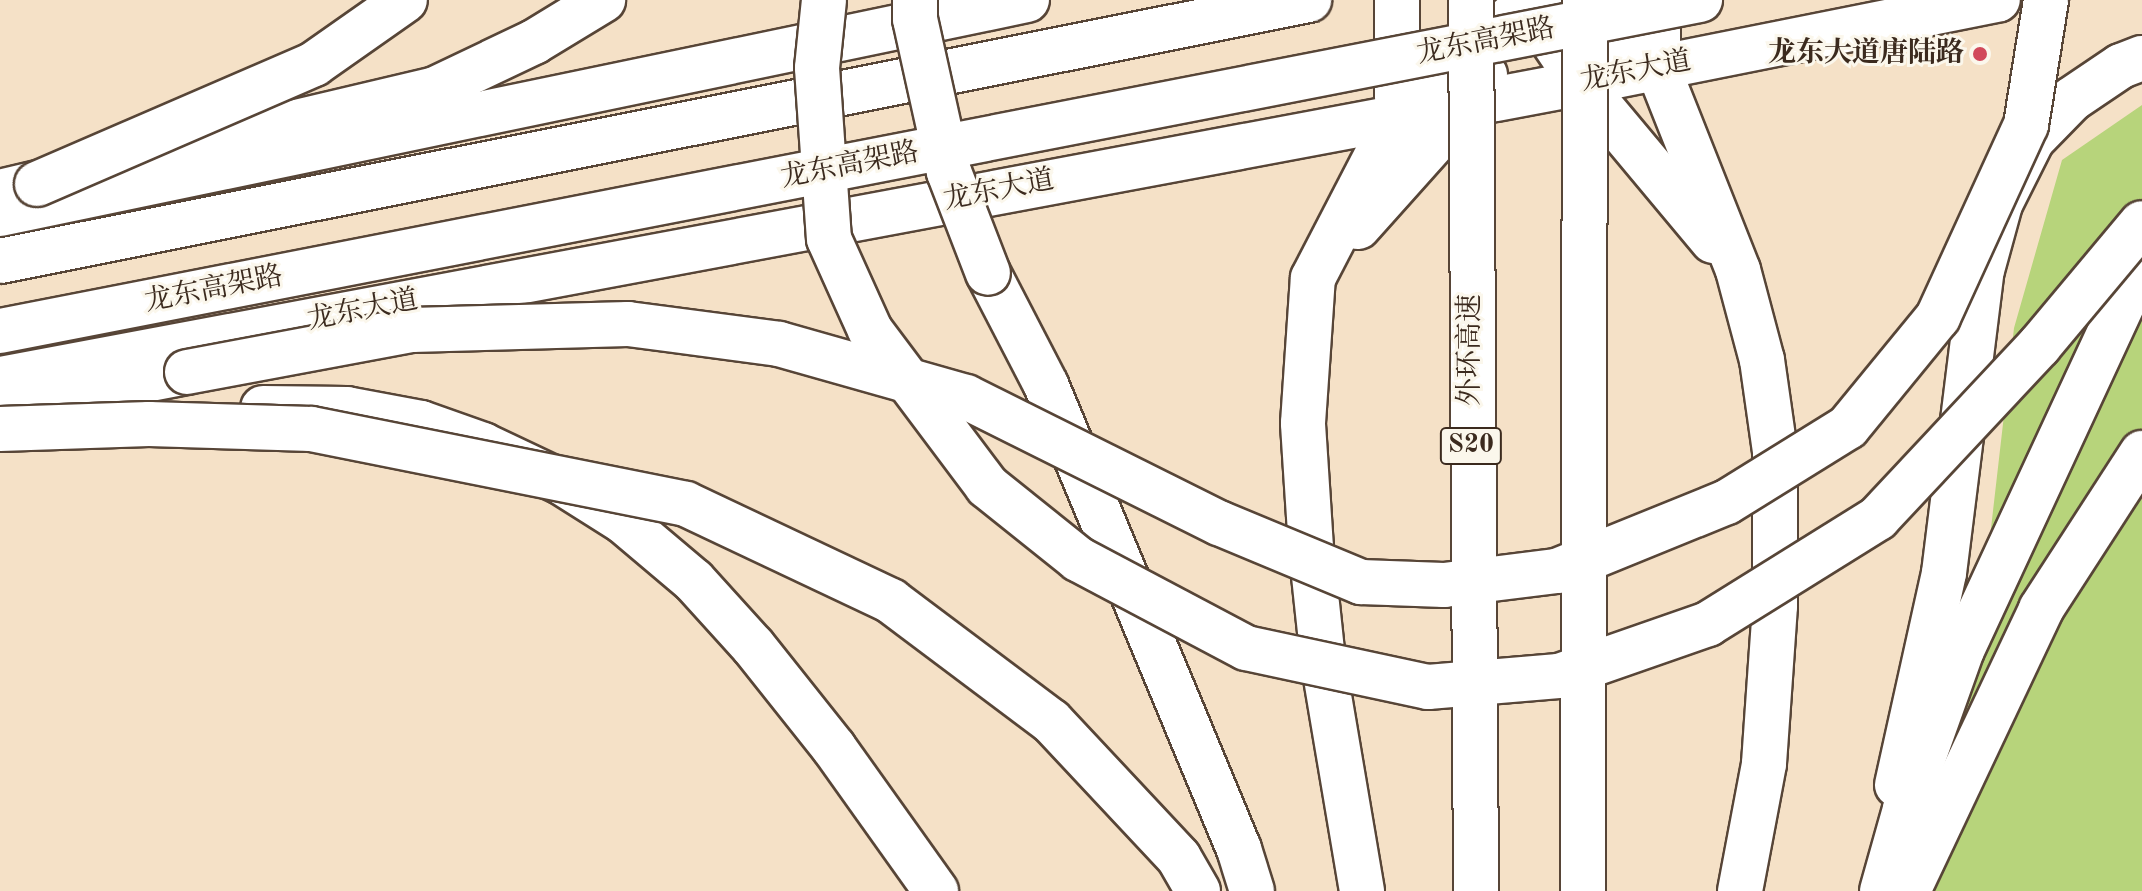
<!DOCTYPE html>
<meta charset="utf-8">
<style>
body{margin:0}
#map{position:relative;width:2142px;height:891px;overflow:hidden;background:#f5e1c7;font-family:"Old Standard TT","Noto Serif SC",serif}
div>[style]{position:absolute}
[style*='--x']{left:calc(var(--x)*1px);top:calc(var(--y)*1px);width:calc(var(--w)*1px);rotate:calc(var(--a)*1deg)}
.green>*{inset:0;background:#b7d47b}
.roads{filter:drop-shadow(2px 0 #574537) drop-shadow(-2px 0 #574537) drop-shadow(0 2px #574537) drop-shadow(0 -2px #574537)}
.minor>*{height:44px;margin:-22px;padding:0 22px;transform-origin:22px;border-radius:22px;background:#fff}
.major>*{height:44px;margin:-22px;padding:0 22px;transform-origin:22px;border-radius:22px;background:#fff}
.highway>*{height:44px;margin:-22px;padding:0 22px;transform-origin:22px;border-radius:22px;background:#fff}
.bridges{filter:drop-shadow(2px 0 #574537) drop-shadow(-2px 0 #574537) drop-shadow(0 2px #574537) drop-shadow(0 -2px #574537)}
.highway-bridge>*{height:44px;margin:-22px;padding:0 22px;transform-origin:22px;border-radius:22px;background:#fff}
.dots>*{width:22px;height:22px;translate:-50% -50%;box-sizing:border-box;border:4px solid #fbf7ec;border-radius:50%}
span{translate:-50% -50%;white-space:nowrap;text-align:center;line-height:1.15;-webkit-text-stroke:6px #fbf7ec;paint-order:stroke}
.shield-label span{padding:2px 6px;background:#fbf7ec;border:2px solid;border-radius:6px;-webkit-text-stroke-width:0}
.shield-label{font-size:26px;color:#3b2a1e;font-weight:700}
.street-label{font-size:28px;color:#3b2a1e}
.poi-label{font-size:28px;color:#3b2a1e;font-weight:700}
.right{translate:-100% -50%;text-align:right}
</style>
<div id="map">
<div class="green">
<div style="clip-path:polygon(2142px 105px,2142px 891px,1901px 891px,1983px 598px,2014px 328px,2062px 160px)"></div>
</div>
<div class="roads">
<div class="minor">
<div style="--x:263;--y:408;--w:84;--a:0.7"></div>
<div style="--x:347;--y:409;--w:75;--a:10.7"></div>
<div style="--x:421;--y:423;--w:66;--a:19.5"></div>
<div style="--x:483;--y:445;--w:86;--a:25.4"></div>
<div style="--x:561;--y:482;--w:73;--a:32.2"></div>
<div style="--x:623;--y:521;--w:93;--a:40.2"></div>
<div style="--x:694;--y:581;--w:88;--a:47.8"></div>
<div style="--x:753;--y:646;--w:130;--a:51.5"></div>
<div style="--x:834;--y:748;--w:176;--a:54.5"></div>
<div style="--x:1897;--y:785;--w:217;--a:-77.5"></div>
<div style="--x:1944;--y:573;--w:305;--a:-82.9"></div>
<div style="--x:1982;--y:270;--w:68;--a:-74.7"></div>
<div style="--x:2000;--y:204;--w:72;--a:-63.4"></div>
<div style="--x:2032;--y:140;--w:57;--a:-45.7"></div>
<div style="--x:2072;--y:99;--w:59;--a:-34"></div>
<div style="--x:2121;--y:66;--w:22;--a:-21"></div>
</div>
<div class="major">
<div style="--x:0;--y:214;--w:1049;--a:-11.77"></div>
<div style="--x:0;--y:379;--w:1608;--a:-10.6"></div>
<div style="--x:1581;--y:83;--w:425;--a:-11.3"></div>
</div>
<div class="highway">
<div style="--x:1397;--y:0;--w:98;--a:90"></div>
<div style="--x:1525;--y:0;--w:100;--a:56"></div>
<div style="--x:1581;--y:83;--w:206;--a:50.1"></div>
<div style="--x:1658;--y:0;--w:68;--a:90"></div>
<div style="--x:1658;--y:68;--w:217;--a:68.4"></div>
<div style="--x:1738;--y:270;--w:93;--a:75.1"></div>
<div style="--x:1762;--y:360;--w:92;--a:81.9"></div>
<div style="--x:1775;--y:451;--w:155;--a:90"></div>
<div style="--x:1775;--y:606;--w:158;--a:94"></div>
<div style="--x:1764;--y:764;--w:129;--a:100.7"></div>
<div style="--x:1552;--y:16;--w:118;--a:26.1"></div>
<div style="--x:0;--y:192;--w:445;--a:-13.3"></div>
<div style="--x:433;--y:90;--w:112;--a:-25.4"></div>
<div style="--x:534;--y:42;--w:81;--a:-31.3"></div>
<div style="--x:1358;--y:227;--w:165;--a:-48.2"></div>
<div style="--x:1468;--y:104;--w:34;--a:-60"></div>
<div style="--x:0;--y:261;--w:1335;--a:-11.28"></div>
<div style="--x:988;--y:273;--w:126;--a:62.6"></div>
<div style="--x:1046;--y:385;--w:503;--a:67.42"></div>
<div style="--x:1239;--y:849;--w:44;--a:72.8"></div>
<div style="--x:0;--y:408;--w:190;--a:-10.9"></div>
<div style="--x:1362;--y:891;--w:234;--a:-99.6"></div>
<div style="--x:1323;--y:660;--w:113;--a:-96.1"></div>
<div style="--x:1311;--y:548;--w:125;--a:-93.7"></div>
<div style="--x:1303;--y:423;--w:145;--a:-86.1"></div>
<div style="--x:1313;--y:278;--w:182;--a:-62.6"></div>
<div style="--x:1397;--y:116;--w:177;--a:-40.9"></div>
<div style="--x:1882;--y:891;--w:85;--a:-74.3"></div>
<div style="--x:1905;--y:809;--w:169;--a:-70.3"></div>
<div style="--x:1962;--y:650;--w:427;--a:-65.1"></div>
<div style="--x:1908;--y:891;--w:312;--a:-64.7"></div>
<div style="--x:2041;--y:609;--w:186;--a:-57.1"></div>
</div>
</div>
<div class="bridges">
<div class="highway-bridge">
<div style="--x:824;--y:0;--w:68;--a:95.9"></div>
<div style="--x:817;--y:68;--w:171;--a:86"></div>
<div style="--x:829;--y:239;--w:100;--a:65.7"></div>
<div style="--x:870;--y:330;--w:195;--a:53.1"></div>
<div style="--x:987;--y:486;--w:117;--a:38.7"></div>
<div style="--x:1078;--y:559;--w:190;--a:27.9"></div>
<div style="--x:1246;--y:648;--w:186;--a:12.1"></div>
<div style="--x:1428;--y:687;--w:131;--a:-4.8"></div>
<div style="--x:1559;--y:676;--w:158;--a:-19.2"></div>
<div style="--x:1708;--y:624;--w:200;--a:-31.9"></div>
<div style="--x:1878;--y:518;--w:236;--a:-46.9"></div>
<div style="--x:2039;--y:346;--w:160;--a:-50.1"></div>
<div style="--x:915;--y:0;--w:19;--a:90"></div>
<div style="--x:915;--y:19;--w:157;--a:77.5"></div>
<div style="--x:949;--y:172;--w:108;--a:68.9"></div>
<div style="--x:1471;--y:0;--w:891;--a:89.68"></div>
<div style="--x:37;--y:184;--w:302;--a:-23.4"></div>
<div style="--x:314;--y:64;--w:111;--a:-35.1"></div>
<div style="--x:0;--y:331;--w:1732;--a:-11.02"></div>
<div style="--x:187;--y:372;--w:229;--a:-10.6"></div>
<div style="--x:412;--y:330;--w:216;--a:-1.6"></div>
<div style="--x:628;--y:324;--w:152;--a:7.5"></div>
<div style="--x:779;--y:344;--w:194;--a:15.8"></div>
<div style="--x:966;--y:397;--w:283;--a:26.5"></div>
<div style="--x:1219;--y:523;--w:154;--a:22.6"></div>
<div style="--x:1361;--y:582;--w:83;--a:2.1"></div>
<div style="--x:1444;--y:585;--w:114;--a:-7.1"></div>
<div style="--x:1557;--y:571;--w:183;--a:-22.1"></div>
<div style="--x:1727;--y:502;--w:142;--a:-31.8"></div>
<div style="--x:1848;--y:427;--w:142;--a:-50.7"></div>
<div style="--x:1938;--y:317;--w:211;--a:-65.4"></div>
<div style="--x:2026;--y:125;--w:127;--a:-80.9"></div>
<div style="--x:0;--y:429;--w:149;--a:-1.9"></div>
<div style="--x:149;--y:424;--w:162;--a:1.8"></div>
<div style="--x:311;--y:429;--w:382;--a:11.3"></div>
<div style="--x:686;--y:504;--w:227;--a:25.3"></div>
<div style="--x:891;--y:601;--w:200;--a:36.9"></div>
<div style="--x:1051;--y:721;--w:187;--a:46.9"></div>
<div style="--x:1179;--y:858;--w:38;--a:60"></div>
<div style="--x:1583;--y:891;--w:891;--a:-89.87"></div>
</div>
</div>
<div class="dots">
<div style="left:1980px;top:54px;background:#d1495b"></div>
</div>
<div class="shield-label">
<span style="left:1471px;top:446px">S20</span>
</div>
<div class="street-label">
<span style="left:1486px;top:42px;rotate:-11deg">龙东高架路</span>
<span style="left:1636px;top:72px;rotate:-11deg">龙东大道</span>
<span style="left:850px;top:166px;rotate:-11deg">龙东高架路</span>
<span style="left:999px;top:191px;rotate:-11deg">龙东大道</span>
<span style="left:214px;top:290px;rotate:-11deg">龙东高架路</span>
<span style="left:363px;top:311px;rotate:-11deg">龙东大道</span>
<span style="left:1471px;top:350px;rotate:-90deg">外环高速</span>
</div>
<div class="poi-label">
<span class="right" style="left:1964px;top:54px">龙东大道唐陆路</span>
</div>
</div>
